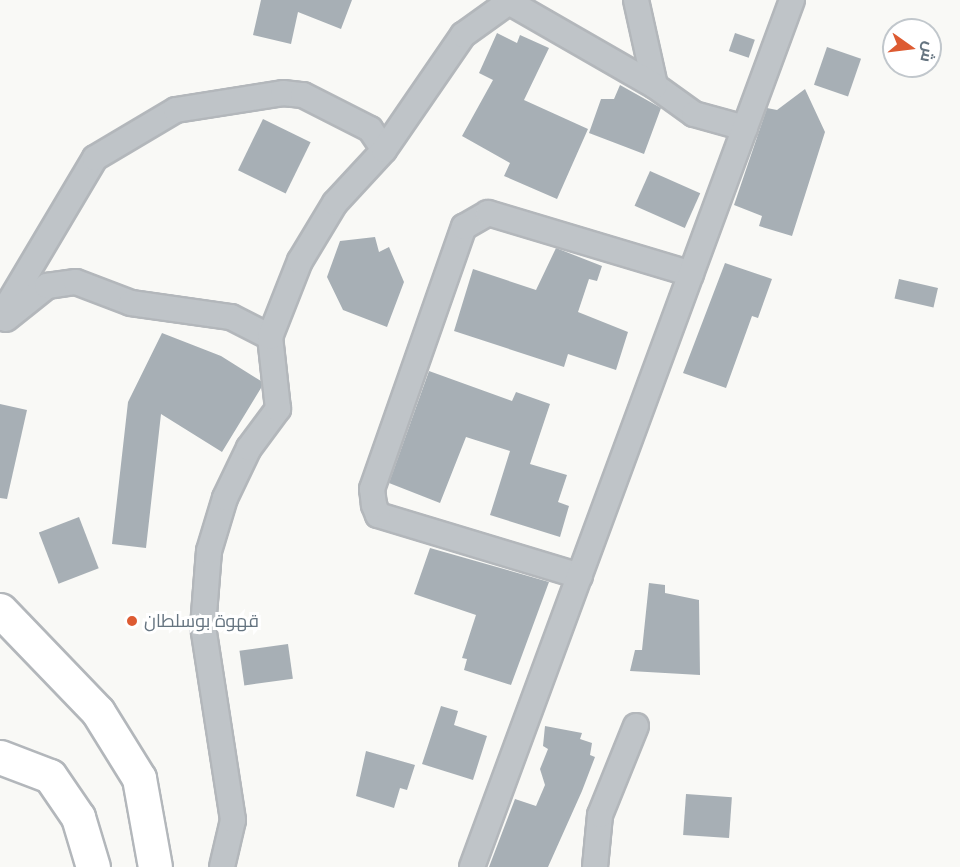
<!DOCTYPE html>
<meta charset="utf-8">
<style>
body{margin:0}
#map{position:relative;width:960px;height:867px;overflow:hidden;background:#f9f9f6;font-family:"Varela Round",Cairo,sans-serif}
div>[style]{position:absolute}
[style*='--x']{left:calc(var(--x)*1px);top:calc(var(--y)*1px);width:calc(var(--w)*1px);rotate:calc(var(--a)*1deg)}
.building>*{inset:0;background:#a7afb5;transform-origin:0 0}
.roads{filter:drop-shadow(2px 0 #b3b7bb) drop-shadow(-2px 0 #b3b7bb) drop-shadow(0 2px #b3b7bb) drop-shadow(0 -2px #b3b7bb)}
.street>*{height:24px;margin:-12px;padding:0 12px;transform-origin:12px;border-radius:12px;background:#bfc4c8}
.highway>*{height:33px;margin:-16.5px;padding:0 16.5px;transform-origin:16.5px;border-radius:16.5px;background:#fff}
.dots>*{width:16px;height:16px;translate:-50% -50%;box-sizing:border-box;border:3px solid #fff;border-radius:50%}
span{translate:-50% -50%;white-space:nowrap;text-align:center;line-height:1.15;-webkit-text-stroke:6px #fff;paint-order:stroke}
.poi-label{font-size:18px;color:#657480}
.left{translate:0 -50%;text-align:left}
.north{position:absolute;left:882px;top:18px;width:60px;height:60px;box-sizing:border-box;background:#fff;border:2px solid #c1c7cc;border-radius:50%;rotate:104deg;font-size:16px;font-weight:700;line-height:24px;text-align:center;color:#657480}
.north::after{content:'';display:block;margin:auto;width:21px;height:27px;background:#dd5b32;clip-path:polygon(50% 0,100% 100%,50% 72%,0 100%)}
</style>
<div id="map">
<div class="building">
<div style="clip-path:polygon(261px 0,352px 0,341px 29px,298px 12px,291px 44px,253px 35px)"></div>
<div style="clip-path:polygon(497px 33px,517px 43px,520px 35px,549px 48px,524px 100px,588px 129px,557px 199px,504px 176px,510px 163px,462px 136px,493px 80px,479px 73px)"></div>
<div style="left:735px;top:33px;width:21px;height:19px;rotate:19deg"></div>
<div style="left:827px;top:47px;width:36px;height:40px;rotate:19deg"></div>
<div style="clip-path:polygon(620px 85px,661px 108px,644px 154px,589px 133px,601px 99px,614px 99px)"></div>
<div style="clip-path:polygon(805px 89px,825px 132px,792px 236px,759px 226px,762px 216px,734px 205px,767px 108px,777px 110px)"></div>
<div style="left:263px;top:119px;width:53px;height:57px;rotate:26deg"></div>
<div style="left:650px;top:171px;width:55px;height:38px;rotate:24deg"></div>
<div style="clip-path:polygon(375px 237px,379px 252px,389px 247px,404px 282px,387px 327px,343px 310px,327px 277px,340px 241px)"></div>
<div style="clip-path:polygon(556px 248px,602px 266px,597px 281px,589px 279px,578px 312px,628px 332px,616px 370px,568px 354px,564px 367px,454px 331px,473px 269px,536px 290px)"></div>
<div style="clip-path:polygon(725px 263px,772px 279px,758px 318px,752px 316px,726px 388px,683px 373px)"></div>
<div style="left:899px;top:279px;width:40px;height:20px;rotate:13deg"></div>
<div style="clip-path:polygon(162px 333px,221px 356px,261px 381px,261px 388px,222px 452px,161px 414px,146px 548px,112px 544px,128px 402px)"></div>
<div style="clip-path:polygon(429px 371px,512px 401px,516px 392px,550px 404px,530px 464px,567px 475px,558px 502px,569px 506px,560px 537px,490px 515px,510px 451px,466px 437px,440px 503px,389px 483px)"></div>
<div style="clip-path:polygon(0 404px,27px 410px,7px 499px,0 498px)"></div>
<div style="left:79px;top:517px;width:55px;height:43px;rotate:69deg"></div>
<div style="clip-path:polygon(430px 548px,549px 582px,511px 685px,464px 670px,467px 659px,462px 658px,476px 615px,414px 594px)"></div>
<div style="clip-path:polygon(649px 583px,665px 585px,665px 593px,699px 600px,700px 675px,630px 671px,635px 650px,642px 650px)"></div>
<div style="left:288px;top:644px;width:35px;height:49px;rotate:82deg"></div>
<div style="clip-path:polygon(441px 706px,458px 711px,454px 725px,487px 736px,473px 780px,422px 764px)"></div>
<div style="clip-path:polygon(545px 726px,582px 733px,580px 739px,592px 743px,590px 755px,595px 757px,582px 791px,548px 867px,489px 867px,515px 799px,536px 806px,545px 785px,540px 769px,548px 749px,543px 746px)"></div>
<div style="clip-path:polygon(366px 751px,415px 765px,407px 790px,400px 788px,394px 808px,356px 796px)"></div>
<div style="left:686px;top:794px;width:46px;height:41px;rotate:4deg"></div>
</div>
<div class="roads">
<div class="street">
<div style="--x:636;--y:0;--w:88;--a:77.5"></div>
<div style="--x:655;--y:86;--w:48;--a:35.7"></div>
<div style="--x:694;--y:114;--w:53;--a:15.4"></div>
<div style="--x:0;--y:318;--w:186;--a:-59.3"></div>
<div style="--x:95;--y:158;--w:94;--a:-30.7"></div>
<div style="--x:176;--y:110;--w:108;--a:-9"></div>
<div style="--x:283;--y:93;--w:20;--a:6"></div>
<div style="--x:303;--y:95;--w:75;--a:26.9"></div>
<div style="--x:370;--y:129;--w:25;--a:56"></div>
<div style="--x:6;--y:319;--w:53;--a:-38.8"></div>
<div style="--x:47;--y:286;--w:29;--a:-8"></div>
<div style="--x:76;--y:282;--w:59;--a:20.9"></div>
<div style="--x:131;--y:303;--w:101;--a:8"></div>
<div style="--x:231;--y:317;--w:44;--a:27.1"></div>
<div style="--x:580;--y:576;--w:211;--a:-163.2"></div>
<div style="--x:378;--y:515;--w:11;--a:-112"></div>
<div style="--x:374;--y:505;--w:16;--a:-97"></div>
<div style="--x:372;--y:489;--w:278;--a:-70.7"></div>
<div style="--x:464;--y:227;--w:28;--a:-30"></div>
<div style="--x:488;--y:213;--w:212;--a:16.7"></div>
<div style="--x:222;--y:867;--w:48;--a:-76.8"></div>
<div style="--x:233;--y:820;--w:195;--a:-98.8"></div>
<div style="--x:203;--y:627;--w:76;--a:-85.5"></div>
<div style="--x:209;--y:551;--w:55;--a:-73.2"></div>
<div style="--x:225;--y:498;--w:55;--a:-64.4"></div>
<div style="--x:249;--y:448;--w:49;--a:-53.4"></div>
<div style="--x:278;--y:409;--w:72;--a:-96.3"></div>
<div style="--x:270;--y:337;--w:82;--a:-68.5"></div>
<div style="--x:300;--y:261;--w:68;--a:-58.9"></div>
<div style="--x:335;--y:203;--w:72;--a:-47.2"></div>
<div style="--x:384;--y:150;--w:140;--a:-55.5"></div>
<div style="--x:463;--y:35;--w:57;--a:-35.7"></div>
<div style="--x:509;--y:2;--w:168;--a:29.9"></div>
<div style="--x:472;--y:867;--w:924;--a:-69.74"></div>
<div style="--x:595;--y:867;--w:52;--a:-84.5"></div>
<div style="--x:600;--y:815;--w:96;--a:-68"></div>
</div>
<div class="highway">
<div style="--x:0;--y:610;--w:141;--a:46.1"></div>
<div style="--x:98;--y:712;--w:78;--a:58.2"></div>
<div style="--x:139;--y:778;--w:90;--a:79.8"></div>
<div style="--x:0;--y:757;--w:53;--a:20.8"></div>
<div style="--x:50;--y:776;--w:50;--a:55.7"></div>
<div style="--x:78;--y:817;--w:52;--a:73.3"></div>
</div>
</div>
<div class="dots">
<div style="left:132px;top:621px;background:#dd5b32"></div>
</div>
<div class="poi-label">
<span class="left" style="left:144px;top:621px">قهوة بوسلطان</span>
</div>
<div class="north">ش</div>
</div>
